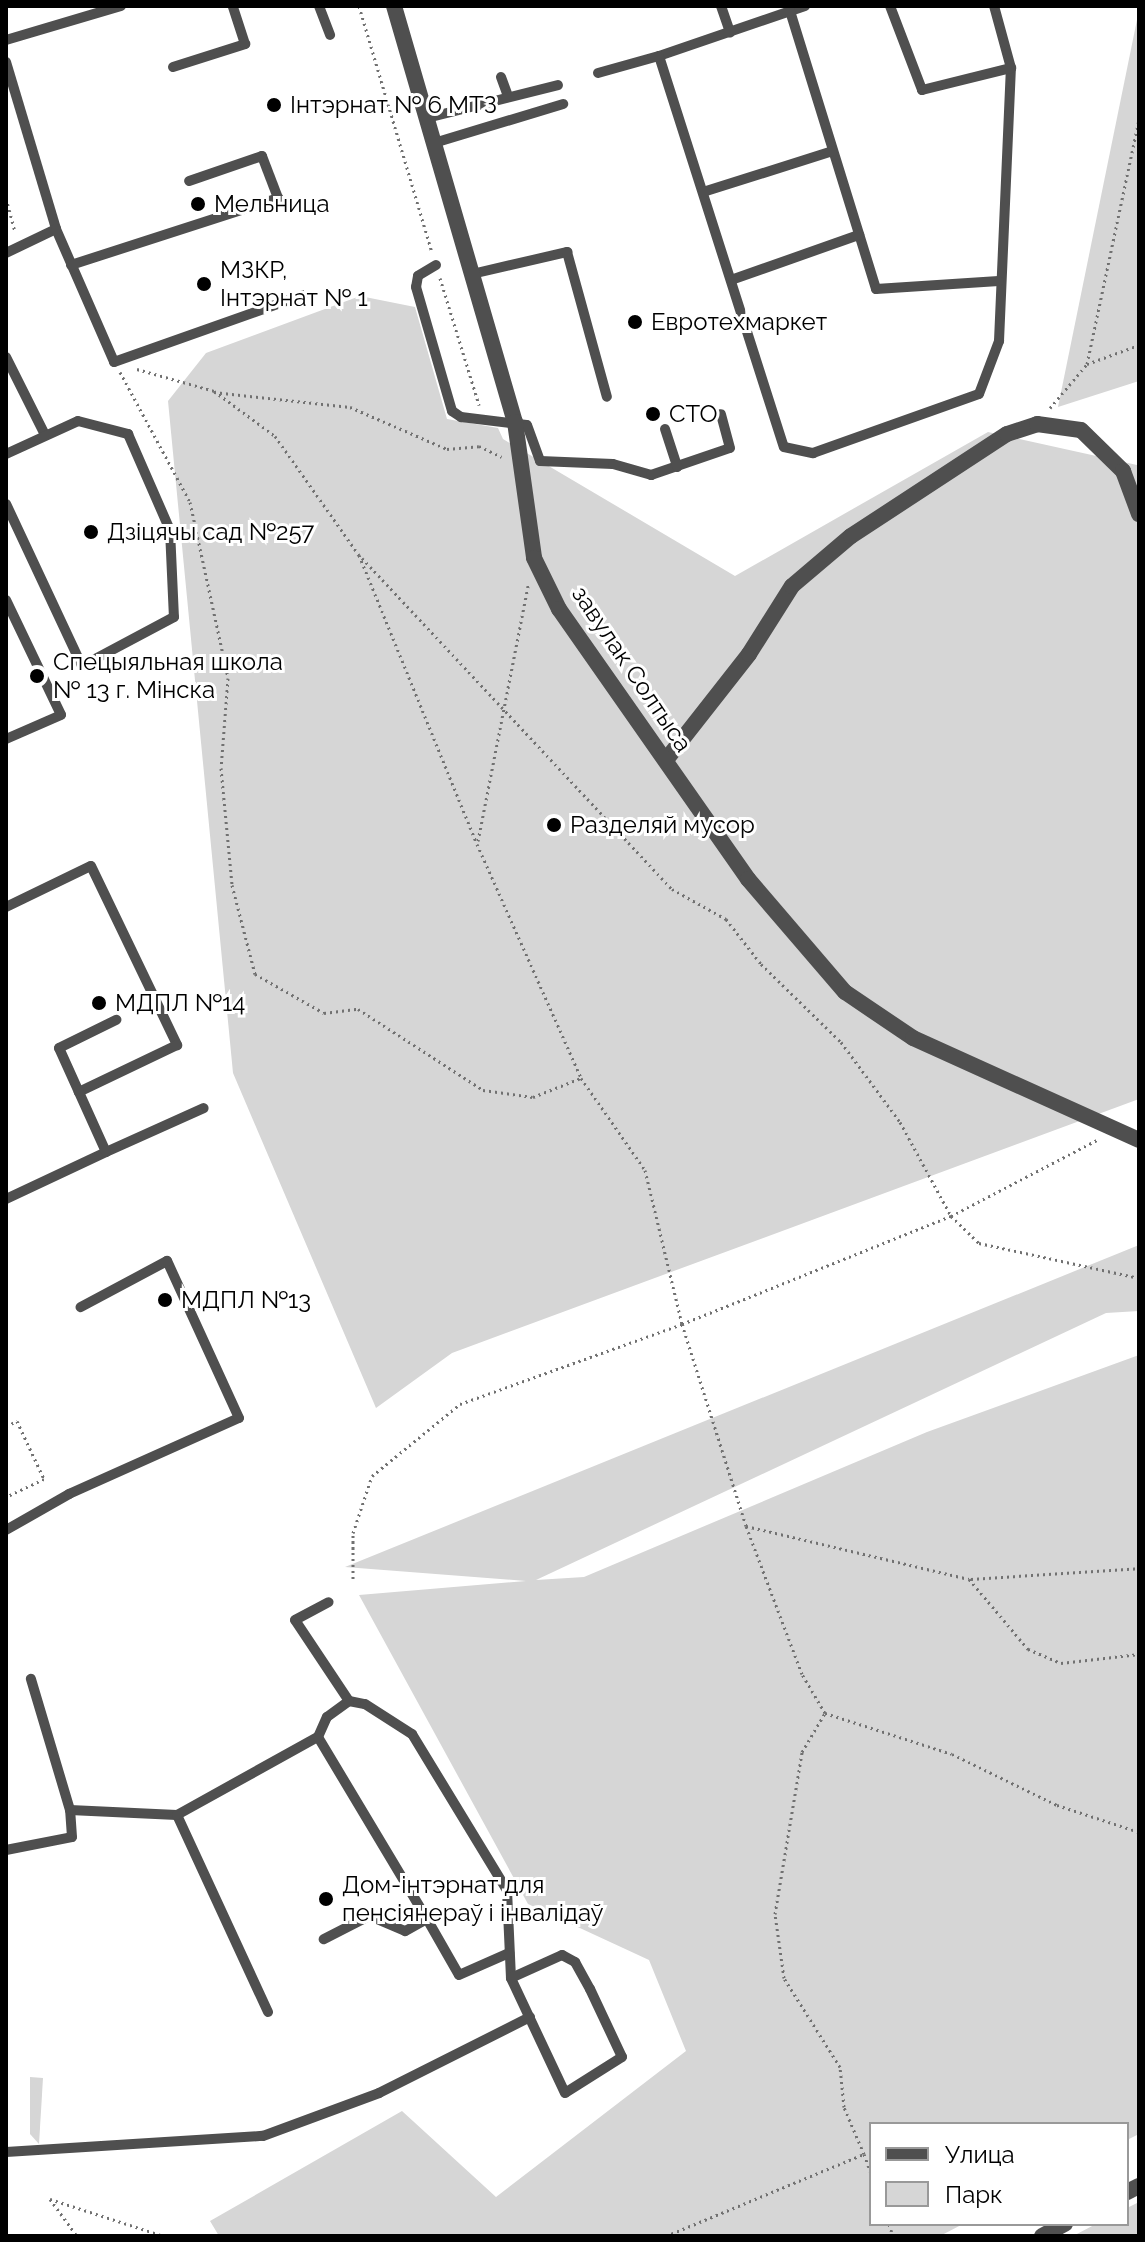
<!DOCTYPE html>
<meta charset="utf-8">
<style>
body{margin:0}
#map{position:relative;width:1145px;height:2242px;overflow:hidden;background:#fff;font-family:Raleway,sans-serif}
div>[style]{position:absolute}
[style*='--x']{left:calc(var(--x)*1px);top:calc(var(--y)*1px);width:calc(var(--w)*1px);rotate:calc(var(--a)*1deg)}
.green>*{inset:0;background:#d6d6d6}
.path>*{height:3px;margin-top:-1.5px;transform-origin:0;background:repeating-linear-gradient(90deg,#717171 0 2px,transparent 0 6px)}
.service>*{height:10px;margin:-5px;padding:0 5px;transform-origin:5px;border-radius:5px;background:#4f4f4f}
.minor>*{height:16px;margin:-8px;padding:0 8px;transform-origin:8px;border-radius:8px;background:#4f4f4f}
.tertiary>*{height:16px;margin:-8px;padding:0 8px;transform-origin:8px;border-radius:8px;background:#4f4f4f}
.dots>*{width:22px;height:22px;translate:-50% -50%;box-sizing:border-box;border:4px solid #fff;border-radius:50%}
span{translate:-50% -50%;white-space:nowrap;text-align:center;line-height:1.15;-webkit-text-stroke:6px #fff;paint-order:stroke}
.poi-label{font-size:24px;color:#000}
.left{translate:0 -50%;text-align:left}
.street-label{font-size:24px;color:#000}
.frame{position:absolute;inset:0;border:8px solid #000;pointer-events:none}
.legend{position:absolute;left:869px;top:2122px;width:260px;height:104px;box-sizing:border-box;background:#fff;border:2px solid #999;margin:0;padding:10px 14px;list-style:none;font-size:24px;color:#000}
.legend li{display:flex;align-items:center;gap:16px;height:40px}
.legend b{width:40px;border:2px solid #999}
</style>
<div id="map">
<div class="green">
<div style="clip-path:polygon(1139px 10px,1139px 381px,1058px 407px)"></div>
<div style="clip-path:polygon(360px 296px,415px 307px,447px 419px,498px 428px,503px 439px,735px 576px,988px 432px,1137px 465px,1139px 459px,1139px 1099px,452px 1353px,376px 1408px,233px 1073px,168px 401px,206px 353px)"></div>
<div style="clip-path:polygon(1139px 1245px,1139px 1311px,1106px 1313px,536px 1580px,584px 1577px,927px 1432px,1139px 1355px,1139px 2134px,1127px 2140px,1127px 2124px,871px 2124px,871px 2224px,963px 2224px,940px 2236px,219px 2236px,210px 2221px,402px 2111px,496px 2197px,686px 2051px,649px 1960px,528px 1904px,359px 1595px,526px 1581px,345px 1567px)"></div>
<div style="clip-path:polygon(30px 2077px,43px 2078px,39px 2144px,30px 2134px)"></div>
<div style="clip-path:polygon(1139px 2202px,1139px 2236px,1073px 2236px,1096px 2224px,1127px 2224px,1127px 2208px)"></div>
</div>
<div class="path">
<div style="--x:359;--y:6;--w:257;--a:73.5"></div>
<div style="--x:6;--y:198;--w:35;--a:75"></div>
<div style="--x:440;--y:278;--w:133;--a:72.9"></div>
<div style="--x:1087;--y:364;--w:250;--a:-78"></div>
<div style="--x:137;--y:369;--w:80;--a:15.9"></div>
<div style="--x:214;--y:391;--w:76;--a:36.4"></div>
<div style="--x:275;--y:436;--w:146;--a:54.8"></div>
<div style="--x:359;--y:555;--w:312;--a:67.8"></div>
<div style="--x:477;--y:844;--w:256;--a:66"></div>
<div style="--x:581;--y:1078;--w:112;--a:55.2"></div>
<div style="--x:645;--y:1170;--w:158;--a:76.5"></div>
<div style="--x:682;--y:1324;--w:212;--a:72.4"></div>
<div style="--x:120;--y:372;--w:148;--a:61.7"></div>
<div style="--x:190;--y:502;--w:180;--a:77.8"></div>
<div style="--x:228;--y:678;--w:90;--a:94.4"></div>
<div style="--x:221;--y:768;--w:118;--a:84.6"></div>
<div style="--x:232;--y:885;--w:92;--a:75.5"></div>
<div style="--x:255;--y:974;--w:79;--a:29.5"></div>
<div style="--x:324;--y:1013;--w:34;--a:-7"></div>
<div style="--x:358;--y:1009;--w:149;--a:32.9"></div>
<div style="--x:483;--y:1090;--w:50;--a:8"></div>
<div style="--x:533;--y:1097;--w:52;--a:-21.6"></div>
<div style="--x:214;--y:392;--w:137;--a:6.3"></div>
<div style="--x:350;--y:407;--w:106;--a:23.4"></div>
<div style="--x:447;--y:449;--w:32;--a:-5"></div>
<div style="--x:479;--y:446;--w:25;--a:26"></div>
<div style="--x:1050;--y:408;--w:57;--a:-49.9"></div>
<div style="--x:1087;--y:364;--w:55;--a:-20.1"></div>
<div style="--x:362;--y:558;--w:453;--a:46.9"></div>
<div style="--x:672;--y:889;--w:62;--a:29.1"></div>
<div style="--x:726;--y:919;--w:57;--a:52.1"></div>
<div style="--x:761;--y:964;--w:112;--a:44.3"></div>
<div style="--x:841;--y:1042;--w:99;--a:53.6"></div>
<div style="--x:900;--y:1122;--w:107;--a:61.5"></div>
<div style="--x:951;--y:1216;--w:39;--a:44"></div>
<div style="--x:979;--y:1243;--w:164;--a:12.3"></div>
<div style="--x:478;--y:841;--w:261;--a:-78.9"></div>
<div style="--x:6;--y:1426;--w:12;--a:-24"></div>
<div style="--x:17;--y:1421;--w:64;--a:65"></div>
<div style="--x:44;--y:1479;--w:42;--a:154.7"></div>
<div style="--x:353;--y:1579;--w:46;--a:-90"></div>
<div style="--x:353;--y:1533;--w:60;--a:-71.6"></div>
<div style="--x:372;--y:1476;--w:114;--a:-39.3"></div>
<div style="--x:460;--y:1404;--w:236;--a:-19.8"></div>
<div style="--x:682;--y:1324;--w:290;--a:-21.9"></div>
<div style="--x:951;--y:1216;--w:167;--a:-27.5"></div>
<div style="--x:971;--y:1579;--w:168;--a:-3.7"></div>
<div style="--x:825;--y:1713;--w:133;--a:17.9"></div>
<div style="--x:952;--y:1754;--w:117;--a:25.9"></div>
<div style="--x:1057;--y:1805;--w:86;--a:18.2"></div>
<div style="--x:864;--y:2154;--w:20;--a:70"></div>
<div style="--x:50;--y:2199;--w:120;--a:18"></div>
<div style="--x:50;--y:2199;--w:46;--a:53.9"></div>
<div style="--x:889;--y:2224;--w:13;--a:72"></div>
<div style="--x:666;--y:2236;--w:214;--a:-22.5"></div>
<div style="--x:864;--y:2154;--w:51;--a:-113.1"></div>
<div style="--x:844;--y:2107;--w:40;--a:-95.7"></div>
<div style="--x:840;--y:2067;--w:105;--a:-122.2"></div>
<div style="--x:784;--y:1978;--w:65;--a:-98"></div>
<div style="--x:775;--y:1914;--w:164;--a:-80.5"></div>
<div style="--x:802;--y:1752;--w:45;--a:-59.5"></div>
<div style="--x:825;--y:1713;--w:45;--a:-120.5"></div>
<div style="--x:802;--y:1674;--w:158;--a:-110.7"></div>
<div style="--x:746;--y:1526;--w:229;--a:13.4"></div>
<div style="--x:969;--y:1579;--w:92;--a:49.9"></div>
<div style="--x:1028;--y:1649;--w:36;--a:23"></div>
<div style="--x:1061;--y:1663;--w:79;--a:-6.6"></div>
</div>
<div class="service">
<div style="--x:319;--y:6;--w:31;--a:69"></div>
<div style="--x:721;--y:6;--w:28;--a:71"></div>
<div style="--x:805;--y:6;--w:154;--a:161.1"></div>
<div style="--x:659;--y:56;--w:410;--a:72.3"></div>
<div style="--x:784;--y:447;--w:30;--a:12"></div>
<div style="--x:813;--y:453;--w:176;--a:-19.6"></div>
<div style="--x:979;--y:394;--w:57;--a:-69.3"></div>
<div style="--x:999;--y:341;--w:273;--a:-87.5"></div>
<div style="--x:1011;--y:68;--w:64;--a:-105.3"></div>
<div style="--x:890;--y:6;--w:90;--a:69.1"></div>
<div style="--x:922;--y:90;--w:92;--a:-13.9"></div>
<div style="--x:790;--y:11;--w:291;--a:72.8"></div>
<div style="--x:876;--y:289;--w:123;--a:-3.7"></div>
<div style="--x:6;--y:40;--w:120;--a:-16.5"></div>
<div style="--x:6;--y:62;--w:174;--a:73.3"></div>
<div style="--x:56;--y:229;--w:55;--a:154.4"></div>
<div style="--x:173;--y:67;--w:76;--a:-17.7"></div>
<div style="--x:245;--y:44;--w:40;--a:-108"></div>
<div style="--x:598;--y:73;--w:63;--a:-15.6"></div>
<div style="--x:501;--y:77;--w:20;--a:70"></div>
<div style="--x:427;--y:118;--w:135;--a:-14.1"></div>
<div style="--x:434;--y:143;--w:135;--a:-16.8"></div>
<div style="--x:703;--y:192;--w:136;--a:-17.5"></div>
<div style="--x:56;--y:229;--w:145;--a:66.4"></div>
<div style="--x:114;--y:362;--w:201;--a:-19.5"></div>
<div style="--x:71;--y:265;--w:218;--a:-17.9"></div>
<div style="--x:278;--y:198;--w:45;--a:-110.9"></div>
<div style="--x:262;--y:156;--w:77;--a:161.1"></div>
<div style="--x:436;--y:265;--w:21;--a:149"></div>
<div style="--x:418;--y:276;--w:11;--a:100"></div>
<div style="--x:416;--y:287;--w:129;--a:73.8"></div>
<div style="--x:452;--y:411;--w:11;--a:34"></div>
<div style="--x:461;--y:417;--w:66;--a:6.9"></div>
<div style="--x:527;--y:425;--w:38;--a:70"></div>
<div style="--x:540;--y:461;--w:73;--a:2.4"></div>
<div style="--x:613;--y:464;--w:40;--a:16"></div>
<div style="--x:651;--y:475;--w:83;--a:-18.9"></div>
<div style="--x:730;--y:448;--w:35;--a:-105"></div>
<div style="--x:472;--y:274;--w:98;--a:-13"></div>
<div style="--x:567;--y:252;--w:150;--a:74.6"></div>
<div style="--x:731;--y:280;--w:136;--a:-19.4"></div>
<div style="--x:6;--y:357;--w:87;--a:63.4"></div>
<div style="--x:665;--y:429;--w:40;--a:72"></div>
<div style="--x:6;--y:454;--w:79;--a:-24.6"></div>
<div style="--x:78;--y:421;--w:52;--a:14.6"></div>
<div style="--x:128;--y:434;--w:105;--a:66.4"></div>
<div style="--x:170;--y:530;--w:87;--a:87.4"></div>
<div style="--x:174;--y:617;--w:104;--a:152"></div>
<div style="--x:82;--y:666;--w:179;--a:-115.1"></div>
<div style="--x:6;--y:600;--w:127;--a:64.4"></div>
<div style="--x:61;--y:715;--w:60;--a:156.4"></div>
<div style="--x:6;--y:907;--w:94;--a:-25.8"></div>
<div style="--x:91;--y:866;--w:199;--a:64.3"></div>
<div style="--x:177;--y:1045;--w:109;--a:154.4"></div>
<div style="--x:106;--y:1152;--w:107;--a:-24.2"></div>
<div style="--x:6;--y:1199;--w:110;--a:-25.2"></div>
<div style="--x:106;--y:1152;--w:114;--a:-114.3"></div>
<div style="--x:59;--y:1048;--w:64;--a:-26.2"></div>
<div style="--x:6;--y:1530;--w:73;--a:-29.7"></div>
<div style="--x:69;--y:1494;--w:186;--a:-24.1"></div>
<div style="--x:239;--y:1418;--w:173;--a:-114.6"></div>
<div style="--x:167;--y:1261;--w:98;--a:151.9"></div>
<div style="--x:349;--y:1701;--w:16;--a:11"></div>
<div style="--x:365;--y:1704;--w:56;--a:32.6"></div>
<div style="--x:412;--y:1734;--w:183;--a:58.7"></div>
<div style="--x:507;--y:1890;--w:88;--a:87.4"></div>
<div style="--x:318;--y:1737;--w:212;--a:59.1"></div>
<div style="--x:427;--y:1919;--w:25;--a:151"></div>
<div style="--x:405;--y:1931;--w:39;--a:-157"></div>
<div style="--x:369;--y:1916;--w:51;--a:152.9"></div>
<div style="--x:70;--y:1810;--w:107;--a:2.7"></div>
<div style="--x:177;--y:1815;--w:217;--a:65.2"></div>
<div style="--x:177;--y:1815;--w:161;--a:-29"></div>
<div style="--x:318;--y:1737;--w:22;--a:-66"></div>
<div style="--x:327;--y:1717;--w:27;--a:-36"></div>
<div style="--x:349;--y:1701;--w:97;--a:-123.7"></div>
<div style="--x:295;--y:1620;--w:38;--a:-28"></div>
<div style="--x:6;--y:1850;--w:67;--a:-11.1"></div>
<div style="--x:72;--y:1837;--w:27;--a:-94"></div>
<div style="--x:70;--y:1810;--w:137;--a:-106.6"></div>
<div style="--x:427;--y:1919;--w:64;--a:60.3"></div>
<div style="--x:459;--y:1975;--w:55;--a:-23.7"></div>
<div style="--x:562;--y:1955;--w:15;--a:28"></div>
<div style="--x:575;--y:1962;--w:31;--a:61"></div>
<div style="--x:590;--y:1989;--w:75;--a:64.8"></div>
<div style="--x:622;--y:2057;--w:67;--a:147.7"></div>
<div style="--x:565;--y:2093;--w:127;--a:-115.2"></div>
<div style="--x:511;--y:1978;--w:56;--a:-24.3"></div>
<div style="--x:6;--y:2152;--w:257;--a:-3.6"></div>
<div style="--x:263;--y:2136;--w:124;--a:-20.3"></div>
<div style="--x:379;--y:2093;--w:169;--a:-26.7"></div>
</div>
<div class="minor">
<div style="--x:666;--y:760;--w:135;--a:-51.9"></div>
<div style="--x:749;--y:654;--w:80;--a:-57.7"></div>
<div style="--x:792;--y:586;--w:77;--a:-40.3"></div>
<div style="--x:851;--y:536;--w:186;--a:-33.2"></div>
<div style="--x:1007;--y:434;--w:32;--a:-18"></div>
<div style="--x:1037;--y:424;--w:44;--a:7.8"></div>
<div style="--x:1081;--y:430;--w:59;--a:44.3"></div>
<div style="--x:1123;--y:471;--w:46;--a:69.6"></div>
<div style="--x:1127;--y:2192;--w:13;--a:-27"></div>
<div style="--x:1042;--y:2236;--w:26;--a:-28"></div>
</div>
<div class="tertiary">
<div style="--x:394;--y:6;--w:433;--a:73.8"></div>
<div style="--x:515;--y:422;--w:137;--a:82"></div>
<div style="--x:534;--y:558;--w:57;--a:63.9"></div>
<div style="--x:559;--y:609;--w:330;--a:55"></div>
<div style="--x:748;--y:879;--w:149;--a:49.4"></div>
<div style="--x:845;--y:992;--w:82;--a:34.1"></div>
<div style="--x:913;--y:1038;--w:248;--a:24.3"></div>
</div>
<div class="dots">
<div style="left:274px;top:105px;background:#000"></div>
<div style="left:198px;top:204px;background:#000"></div>
<div style="left:204px;top:284px;background:#000"></div>
<div style="left:635px;top:322px;background:#000"></div>
<div style="left:653px;top:414px;background:#000"></div>
<div style="left:91px;top:532px;background:#000"></div>
<div style="left:37px;top:676px;background:#000"></div>
<div style="left:554px;top:825px;background:#000"></div>
<div style="left:99px;top:1003px;background:#000"></div>
<div style="left:165px;top:1300px;background:#000"></div>
<div style="left:326px;top:1899px;background:#000"></div>
</div>
<div class="poi-label">
<span class="left" style="left:290px;top:105px">Інтэрнат № 6 МТЗ</span>
<span class="left" style="left:214px;top:204px">Мельница</span>
<span class="left" style="left:220px;top:284px">МЗКР,<br>Інтэрнат № 1</span>
<span class="left" style="left:651px;top:322px">Евротехмаркет</span>
<span class="left" style="left:669px;top:414px">СТО</span>
<span class="left" style="left:107px;top:532px">Дзіцячы сад №257</span>
<span class="left" style="left:53px;top:676px">Спецыяльная школа<br>№ 13 г. Мінска</span>
<span class="left" style="left:570px;top:825px">Разделяй мусор</span>
<span class="left" style="left:115px;top:1003px">МДПЛ №14</span>
<span class="left" style="left:181px;top:1300px">МДПЛ №13</span>
<span class="left" style="left:342px;top:1899px">Дом-інтэрнат для<br>пенсіянераў і інвалідаў</span>
</div>
<div class="street-label">
<span style="left:632px;top:669px;rotate:56deg">завулак Солтыса</span>
</div>
<div class="frame"></div>
<ul class="legend">
<li><b style="height:10px;background:#4f4f4f"></b>Улица</li>
<li><b style="height:22px;background:#d6d6d6"></b>Парк</li>
</ul>
</div>
